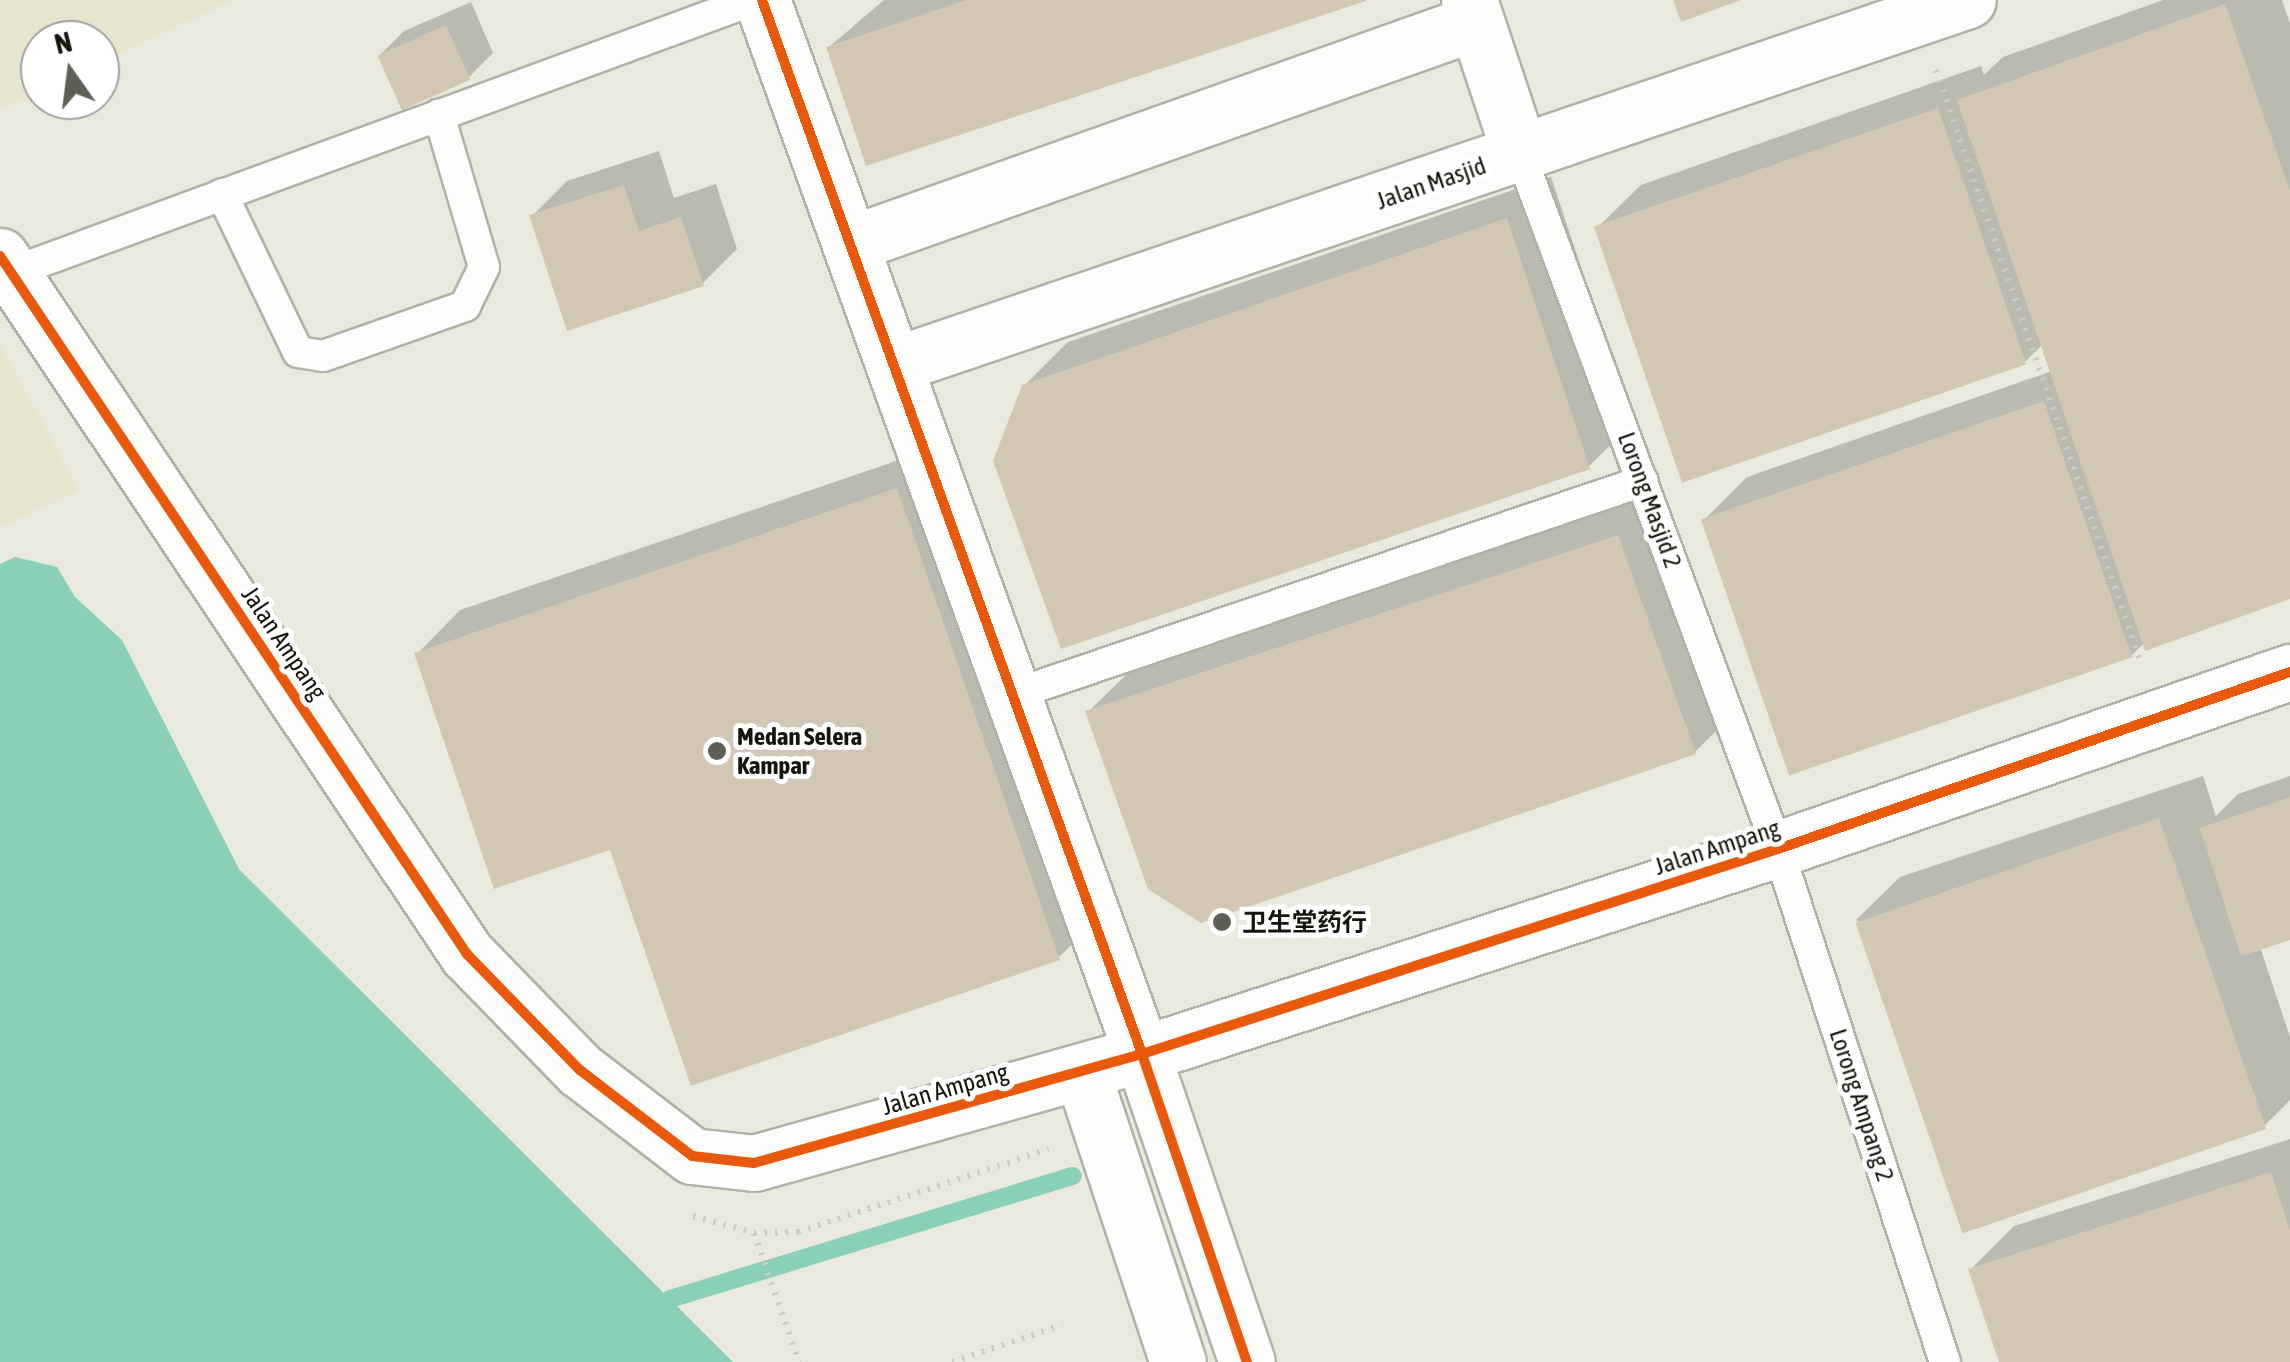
<!DOCTYPE html>
<meta charset="utf-8">
<style>
body{margin:0}
#map{position:relative;width:2290px;height:1362px;overflow:hidden;background:#eae9dd;font-family:"Asap Condensed","Noto Sans SC",sans-serif}
div>[style]{position:absolute}
[style*='--x']{left:calc(var(--x)*1px);top:calc(var(--y)*1px);width:calc(var(--w)*1px);rotate:calc(var(--a)*1deg)}
.built>*{inset:0;background:#e7e5cf}
.water>*{inset:0;background:#89d0b6}
.shadow>*{inset:0;background:#0003}
.stream>*{height:18px;margin:-9px;padding:0 9px;transform-origin:9px;border-radius:9px;background:#89d0b6}
.building>*{inset:0;background:#d2c6b5;transform-origin:0 0}
.path>*{height:6px;margin-top:-3px;transform-origin:0;background:repeating-linear-gradient(90deg,#cccbc8 0 2.5px,transparent 0 10.5px)}
.roads{filter:drop-shadow(2px 0 #b2b1a8) drop-shadow(-2px 0 #b2b1a8) drop-shadow(0 2px #b2b1a8) drop-shadow(0 -2px #b2b1a8)}
.lane>*{height:30px;margin:-15px;padding:0 15px;transform-origin:15px;border-radius:15px;background:#fcfcfa}
.street>*{height:55px;margin:-27.5px;padding:0 27.5px;transform-origin:27.5px;border-radius:27.5px;background:#fcfcfa}
.secondary>*{height:55px;margin:-27.5px;padding:0 27.5px;transform-origin:27.5px;border-radius:27.5px;background:#fcfcfa}
.cycleway>*{height:10px;margin:-5px;padding:0 5px;transform-origin:5px;border-radius:5px;background:#e8590c}
.dots>*{width:28px;height:28px;translate:-50% -50%;box-sizing:border-box;border:5px solid #fff;border-radius:50%}
span{translate:-50% -50%;white-space:nowrap;text-align:center;line-height:1.15;-webkit-text-stroke:10px #fff;paint-order:stroke}
.street-label{font-size:25px;color:#16150d}
.poi-label{font-size:25px;color:#16150d;font-weight:700}
.left{translate:0 -50%;text-align:left}
.north{position:absolute;left:20px;top:20px;width:100px;height:100px;box-sizing:border-box;background:#fff;border:2px solid #a2a19e;border-radius:50%;rotate:346deg;font-size:28px;font-weight:700;line-height:40px;text-align:center;color:#16150d}
.north::after{content:'';display:block;margin:auto;width:35px;height:45px;background:#605f56;clip-path:polygon(50% 0,100% 100%,50% 72%,0 100%)}
</style>
<div id="map">
<div class="built">
<div style="clip-path:polygon(0 0,232px 0,100px 63px,100px 40px,40px 40px,40px 91px,0 110px)"></div>
<div style="clip-path:polygon(0 344px,79px 490px,0 528px)"></div>
</div>
<div class="water">
<div style="clip-path:polygon(15px 557px,57px 567px,75px 597px,122px 640px,239px 869px,733px 1362px,0 1362px,0 564px)"></div>
</div>
<div class="shadow">
<div style="clip-path:polygon(884px 0,1360px 0,829px 47px)"></div>
<div style="clip-path:polygon(2163px 0,2282px 0,2290px 24px,2290px 596px,2145px 642px,2132px 655px,1704px 520px,1747px 477px,2052px 371px,2043px 344px,2026px 361px,1597px 228px,1641px 185px,1981px 66px,1984px 75px,2003px 57px)"></div>
<div style="clip-path:polygon(471px 2px,493px 53px,468px 78px,380px 55px,404px 31px)"></div>
<div style="clip-path:polygon(659px 151px,674px 198px,716px 184px,737px 249px,702px 284px,532px 216px,567px 181px)"></div>
<div style="clip-path:polygon(1551px 177px,1633px 423px,1589px 466px,1024px 386px,1068px 342px)"></div>
<div style="clip-path:polygon(940px 446px,1102px 915px,1058px 958px,611px 846px,417px 654px,460px 610px)"></div>
<div style="clip-path:polygon(1661px 493px,1738px 709px,1695px 752px,1088px 712px,1132px 669px)"></div>
<div style="clip-path:polygon(2203px 776px,2216px 816px,2238px 794px,2290px 776px,2290px 937px,2260px 947px,2290px 1037px,2290px 1100px,2262px 1128px,1856px 920px,1900px 877px)"></div>
<div style="clip-path:polygon(2290px 1139px,2290px 1362px,2001px 1362px,1971px 1269px,2014px 1226px)"></div>
</div>
<div class="stream">
<div style="--x:670;--y:1299;--w:421;--a:-17"></div>
</div>
<div class="building">
<div style="clip-path:polygon(966px 0,1366px 0,1366px 1px,866px 166px,826px 47px)"></div>
<div style="clip-path:polygon(1673px 0,1741px 0,1681px 22px)"></div>
<div style="clip-path:polygon(2225px 4px,2290px 191px,2290px 599px,2145px 651px,1957px 100px)"></div>
<div style="left:446px;top:25px;width:60px;height:75px;rotate:66deg"></div>
<div style="left:1938px;top:108px;width:271px;height:364px;rotate:71deg"></div>
<div style="clip-path:polygon(624px 185px,639px 231px,681px 217px,704px 286px,567px 331px,529px 215px)"></div>
<div style="clip-path:polygon(1507px 218px,1590px 469px,1061px 649px,993px 461px,1022px 385px)"></div>
<div style="left:2044px;top:401px;width:271px;height:363px;rotate:71deg"></div>
<div style="clip-path:polygon(897px 488px,1060px 960px,691px 1086px,610px 850px,494px 889px,414px 653px)"></div>
<div style="clip-path:polygon(1618px 535px,1696px 754px,1201px 923px,1148px 889px,1085px 711px)"></div>
<div style="clip-path:polygon(2290px 797px,2290px 940px,2241px 956px,2200px 828px)"></div>
<div style="left:2159px;top:818px;width:329px;height:321px;rotate:71deg"></div>
<div style="clip-path:polygon(2271px 1172px,2290px 1231px,2290px 1362px,1999px 1362px,1968px 1269px)"></div>
</div>
<div class="path">
<div style="--x:1936;--y:70;--w:627;--a:70.93"></div>
<div style="--x:693;--y:1216;--w:63;--a:15.6"></div>
<div style="--x:754;--y:1233;--w:44;--a:-1.3"></div>
<div style="--x:798;--y:1232;--w:264;--a:-18.3"></div>
<div style="--x:754;--y:1233;--w:137;--a:70.8"></div>
<div style="--x:952;--y:1362;--w:116;--a:-18.6"></div>
</div>
<div class="roads">
<div class="lane">
<div style="--x:1520;--y:153;--w:742;--a:69.66"></div>
<div style="--x:1778;--y:849;--w:539;--a:71.97"></div>
<div style="--x:222;--y:194;--w:175;--a:64.3"></div>
<div style="--x:298;--y:352;--w:25;--a:9"></div>
<div style="--x:323;--y:356;--w:151;--a:-19.4"></div>
<div style="--x:465;--y:306;--w:43;--a:-64"></div>
<div style="--x:484;--y:267;--w:159;--a:-106.5"></div>
<div style="--x:10;--y:273;--w:792;--a:-20.17"></div>
<div style="--x:1012;--y:695;--w:666;--a:-18.73"></div>
</div>
<div class="street">
<div style="--x:1469;--y:0;--w:161;--a:71.6"></div>
<div style="--x:850;--y:244;--w:664;--a:-19.53"></div>
<div style="--x:894;--y:365;--w:1134;--a:-18.77"></div>
<div style="--x:1142;--y:1054;--w:325;--a:71.2"></div>
<div style="--x:1082;--y:1072;--w:305;--a:71.7"></div>
</div>
<div class="secondary">
<div style="--x:762;--y:0;--w:1120;--a:70.17"></div>
<div style="--x:0;--y:256;--w:840;--a:56.22"></div>
<div style="--x:467;--y:954;--w:162;--a:45.8"></div>
<div style="--x:580;--y:1070;--w:141;--a:37.5"></div>
<div style="--x:692;--y:1156;--w:62;--a:6.4"></div>
<div style="--x:754;--y:1163;--w:403;--a:-15.7"></div>
<div style="--x:1142;--y:1054;--w:668;--a:-17.87"></div>
<div style="--x:1778;--y:849;--w:542;--a:-19.07"></div>
</div>
</div>
<div class="cycleway">
<div style="--x:762;--y:0;--w:1120;--a:70.17"></div>
<div style="--x:1142;--y:1054;--w:325;--a:71.2"></div>
<div style="--x:0;--y:256;--w:840;--a:56.22"></div>
<div style="--x:467;--y:954;--w:162;--a:45.8"></div>
<div style="--x:580;--y:1070;--w:141;--a:37.5"></div>
<div style="--x:692;--y:1156;--w:62;--a:6.4"></div>
<div style="--x:754;--y:1163;--w:403;--a:-15.7"></div>
<div style="--x:1142;--y:1054;--w:668;--a:-17.87"></div>
<div style="--x:1778;--y:849;--w:542;--a:-19.07"></div>
</div>
<div class="dots">
<div style="left:717px;top:751px;background:#605f56"></div>
<div style="left:1222px;top:922px;background:#605f56"></div>
</div>
<div class="street-label">
<span style="left:1431px;top:183px;rotate:-19deg">Jalan Masjid</span>
<span style="left:1650px;top:500px;rotate:70deg">Lorong Masjid 2</span>
<span style="left:284px;top:643px;rotate:56deg">Jalan Ampang</span>
<span style="left:1717px;top:847px;rotate:-18deg">Jalan Ampang</span>
<span style="left:945px;top:1089px;rotate:-16deg">Jalan Ampang</span>
<span style="left:1862px;top:1105px;rotate:72deg">Lorong Ampang 2</span>
</div>
<div class="poi-label">
<span class="left" style="left:737px;top:751px">Medan Selera<br>Kampar</span>
<span class="left" style="left:1242px;top:922px">卫生堂药行</span>
</div>
<div class="north">N</div>
</div>
